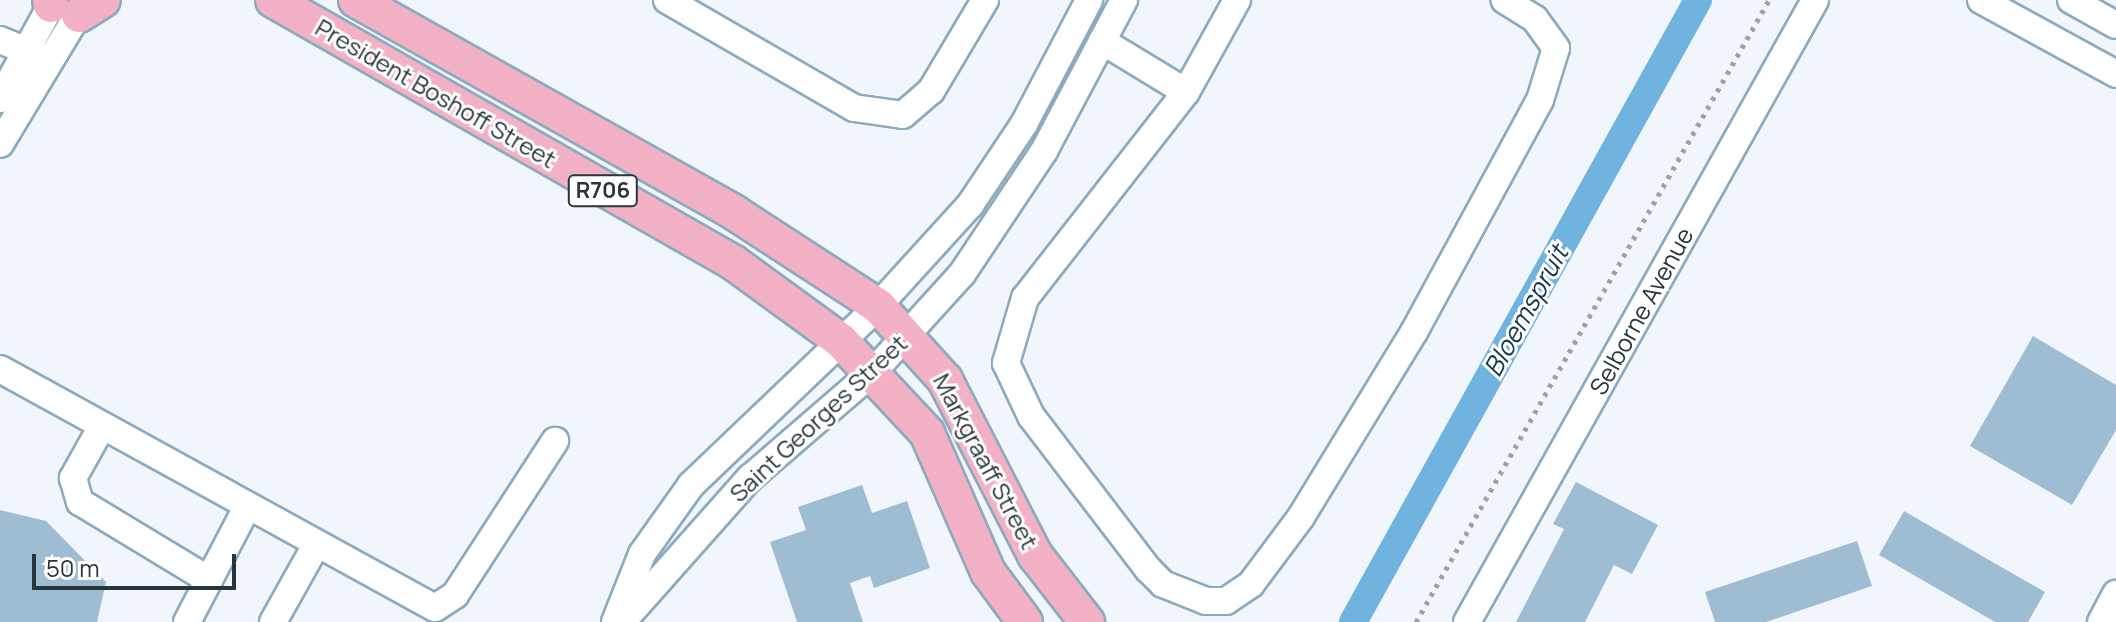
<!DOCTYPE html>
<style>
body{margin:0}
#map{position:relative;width:2116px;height:622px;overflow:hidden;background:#f0f6fb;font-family:Manrope,sans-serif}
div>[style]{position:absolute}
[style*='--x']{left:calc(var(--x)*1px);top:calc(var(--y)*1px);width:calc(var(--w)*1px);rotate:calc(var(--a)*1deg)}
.canal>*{height:28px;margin:-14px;padding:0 14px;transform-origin:14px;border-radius:14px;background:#6fb3de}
.building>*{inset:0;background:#9fbdd2}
.path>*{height:5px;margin-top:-2.5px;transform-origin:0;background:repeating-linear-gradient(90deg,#9ba3aa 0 4px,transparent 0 10px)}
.roads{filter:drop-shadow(2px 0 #8caabe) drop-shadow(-2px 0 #8caabe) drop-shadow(0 2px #8caabe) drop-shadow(0 -2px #8caabe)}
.minor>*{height:26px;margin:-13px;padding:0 13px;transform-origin:13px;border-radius:13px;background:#fff}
.major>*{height:34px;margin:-17px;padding:0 17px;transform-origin:17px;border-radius:17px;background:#f2b1c4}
span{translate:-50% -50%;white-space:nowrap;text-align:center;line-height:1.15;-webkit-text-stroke:6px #fff;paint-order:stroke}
.shield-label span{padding:2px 6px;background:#fff;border:2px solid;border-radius:6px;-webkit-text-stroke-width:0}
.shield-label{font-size:22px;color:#29353d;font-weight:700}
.street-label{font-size:24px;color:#29353d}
.water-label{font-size:26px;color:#183649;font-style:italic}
.scale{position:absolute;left:32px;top:554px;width:204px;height:36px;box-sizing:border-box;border:4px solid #29353d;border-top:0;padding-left:10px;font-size:24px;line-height:28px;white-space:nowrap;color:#29353d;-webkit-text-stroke:6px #fff;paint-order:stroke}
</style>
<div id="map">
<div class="canal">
<div style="--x:1353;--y:622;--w:711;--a:-60.98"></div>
</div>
<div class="building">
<div style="clip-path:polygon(2033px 336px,2116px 385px,2116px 430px,2072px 505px,1970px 446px)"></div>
<div style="clip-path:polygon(1576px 482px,1658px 525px,1632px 574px,1614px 565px,1585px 622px,1516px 622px,1564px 529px,1553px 524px)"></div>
<div style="clip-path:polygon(862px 485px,872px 513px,907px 501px,930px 568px,874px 588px,870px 576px,850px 583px,863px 622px,797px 622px,770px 542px,806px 530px,798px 507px)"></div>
<div style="clip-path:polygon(0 510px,46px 521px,106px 582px,97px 622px,0 622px)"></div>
<div style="clip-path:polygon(1904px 511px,2045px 592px,2028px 622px,1995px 622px,1879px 555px)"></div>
<div style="clip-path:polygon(1857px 541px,1872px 586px,1766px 622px,1715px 622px,1705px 592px)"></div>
</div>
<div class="path">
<div style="--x:1416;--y:622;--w:715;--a:-60.42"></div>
</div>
<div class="roads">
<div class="minor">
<div style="--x:667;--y:0;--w:216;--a:30"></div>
<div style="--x:854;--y:108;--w:49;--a:8.1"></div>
<div style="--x:903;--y:115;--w:37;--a:-41"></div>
<div style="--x:931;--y:91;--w:106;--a:-59.3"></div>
<div style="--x:1237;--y:0;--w:105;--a:119"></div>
<div style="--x:1186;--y:92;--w:261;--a:128"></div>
<div style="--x:1025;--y:298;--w:68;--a:106.3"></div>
<div style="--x:1006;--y:363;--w:59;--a:64.7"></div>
<div style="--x:1031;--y:416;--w:193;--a:52.6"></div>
<div style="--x:1148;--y:569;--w:21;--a:45"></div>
<div style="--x:1163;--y:584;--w:46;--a:21.6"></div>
<div style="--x:1206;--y:601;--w:20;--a:0"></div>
<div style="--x:1226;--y:601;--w:30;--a:-34"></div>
<div style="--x:1251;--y:584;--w:84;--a:-53.3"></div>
<div style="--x:1301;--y:517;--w:217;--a:-58.6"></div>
<div style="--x:1414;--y:332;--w:264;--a:-61.5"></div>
<div style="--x:1540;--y:100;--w:54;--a:-72.9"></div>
<div style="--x:1556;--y:48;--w:36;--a:-126"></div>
<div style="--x:1535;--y:19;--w:36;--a:-148"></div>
<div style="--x:1981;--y:0;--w:154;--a:28.7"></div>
<div style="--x:2071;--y:0;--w:51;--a:29.1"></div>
<div style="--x:0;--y:40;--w:44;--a:22.5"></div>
<div style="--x:1102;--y:41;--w:98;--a:31.3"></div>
<div style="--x:0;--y:99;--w:113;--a:-61.4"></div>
<div style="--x:0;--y:144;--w:168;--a:-58.9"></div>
<div style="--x:0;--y:369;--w:496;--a:28.8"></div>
<div style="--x:435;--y:608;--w:24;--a:-33"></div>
<div style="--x:455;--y:595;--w:184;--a:-57"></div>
<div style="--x:102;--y:426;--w:60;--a:119.1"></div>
<div style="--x:73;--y:478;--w:25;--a:74"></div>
<div style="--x:80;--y:502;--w:151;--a:31.2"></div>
<div style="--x:187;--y:622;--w:130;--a:-62.4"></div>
<div style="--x:273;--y:622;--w:88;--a:-60.8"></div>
<div style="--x:615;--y:622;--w:73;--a:-68.3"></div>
<div style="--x:642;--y:554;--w:85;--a:-54.6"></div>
<div style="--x:691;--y:485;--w:259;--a:-43.7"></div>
<div style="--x:878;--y:306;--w:137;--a:-47.7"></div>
<div style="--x:970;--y:205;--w:97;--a:-56.3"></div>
<div style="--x:1024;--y:124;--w:140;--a:-62.3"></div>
<div style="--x:622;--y:622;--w:193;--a:-48.4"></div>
<div style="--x:750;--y:478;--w:162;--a:-40.8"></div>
<div style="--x:873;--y:372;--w:132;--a:-47.8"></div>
<div style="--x:962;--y:274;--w:148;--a:-56.3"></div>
<div style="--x:1044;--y:151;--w:171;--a:-62.1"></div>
<div style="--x:1467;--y:622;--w:713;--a:-60.77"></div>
<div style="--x:2101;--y:622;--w:32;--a:-62"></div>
</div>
<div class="major">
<div style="--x:50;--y:0;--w:5;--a:79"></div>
<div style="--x:273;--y:0;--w:531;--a:29.7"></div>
<div style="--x:734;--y:263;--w:132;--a:36.1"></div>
<div style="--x:841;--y:341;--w:126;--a:46.9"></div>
<div style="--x:927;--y:433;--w:152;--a:66.3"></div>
<div style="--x:988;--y:572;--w:62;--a:53.5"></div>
<div style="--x:356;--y:0;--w:435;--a:29.3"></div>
<div style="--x:735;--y:213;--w:171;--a:33"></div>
<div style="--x:878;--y:306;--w:100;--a:47.8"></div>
<div style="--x:945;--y:380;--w:197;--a:62.8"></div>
<div style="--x:1035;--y:555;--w:85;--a:52.2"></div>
<div style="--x:79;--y:15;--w:28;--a:-32"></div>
</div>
</div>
<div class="shield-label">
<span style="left:603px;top:191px">R706</span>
</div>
<div class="street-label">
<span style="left:436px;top:93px;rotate:30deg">President Boshoff Street</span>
<span style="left:1641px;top:311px;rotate:-61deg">Selborne Avenue</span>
<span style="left:818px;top:418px;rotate:-43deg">Saint Georges Street</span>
<span style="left:986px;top:461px;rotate:62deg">Markgraaff Street</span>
</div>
<div class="water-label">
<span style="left:1526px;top:311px;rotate:-61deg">Bloemspruit</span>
</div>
<div class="scale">50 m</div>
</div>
